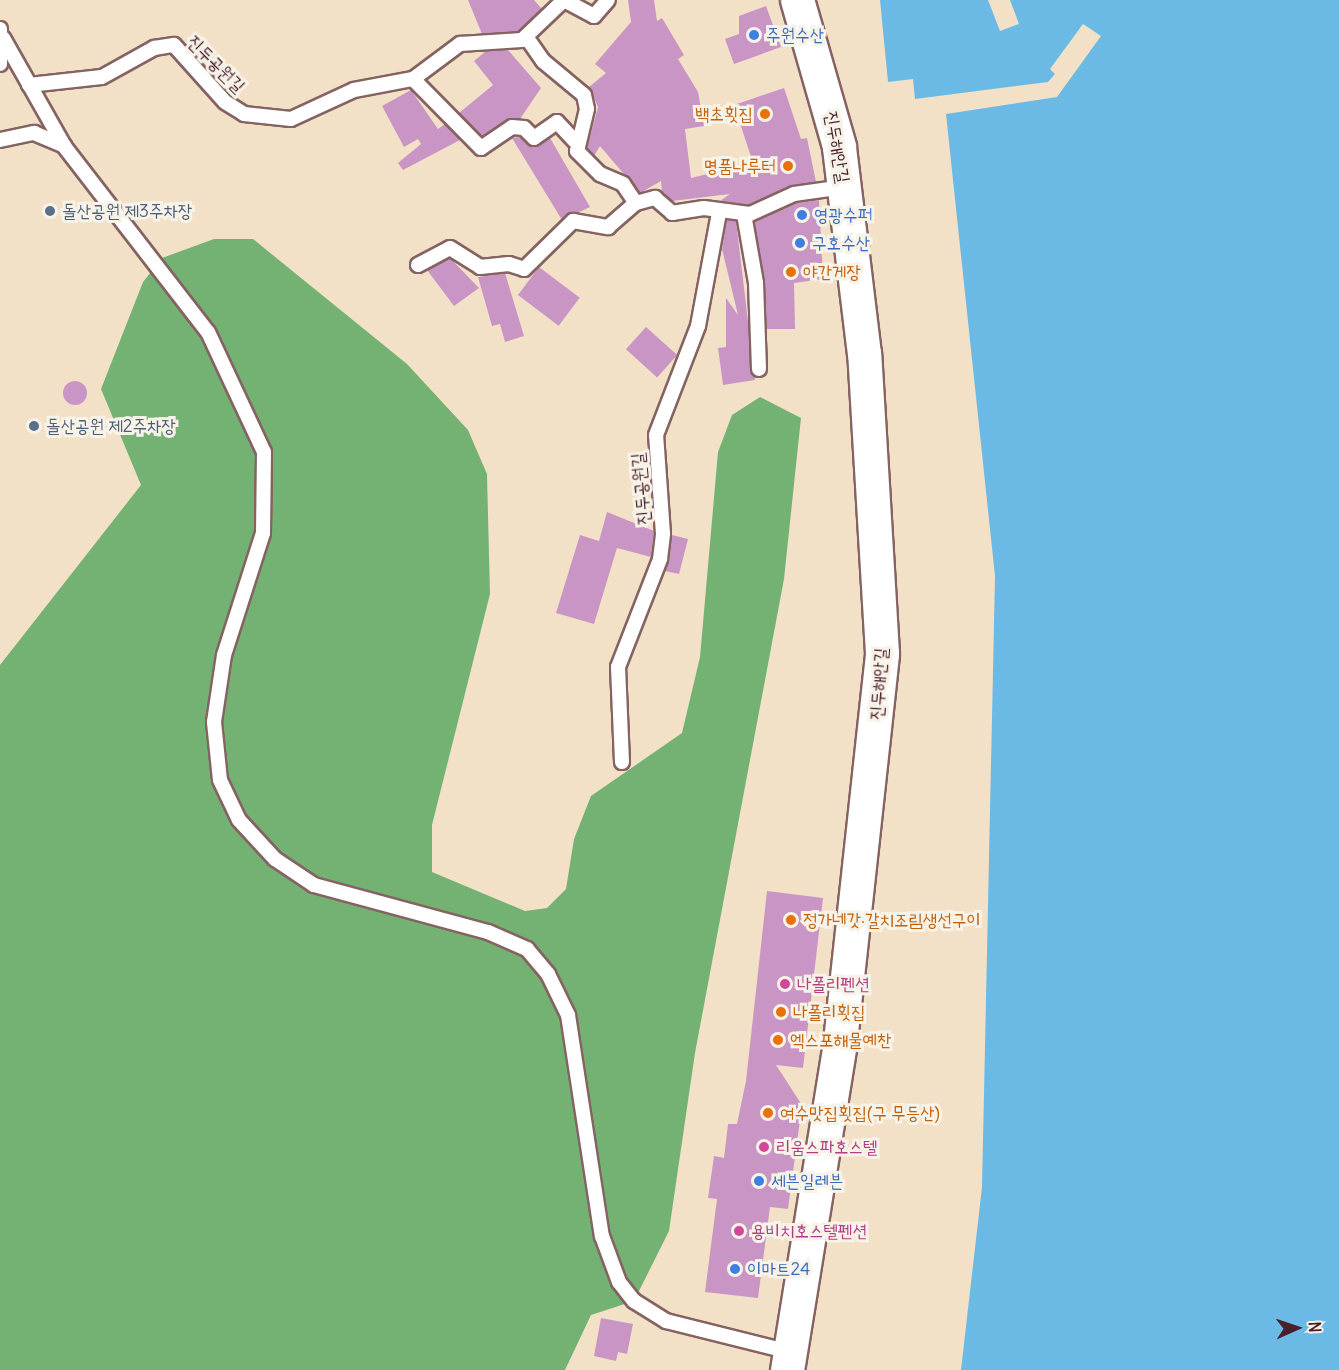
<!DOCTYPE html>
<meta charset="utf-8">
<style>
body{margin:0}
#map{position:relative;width:1339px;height:1370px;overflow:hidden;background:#f3e1c7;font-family:Delius,"Poor Story",sans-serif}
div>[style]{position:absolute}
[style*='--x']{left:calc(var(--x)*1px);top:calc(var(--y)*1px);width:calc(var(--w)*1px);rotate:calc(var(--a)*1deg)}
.forest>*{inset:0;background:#74b274}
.water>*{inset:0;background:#6bbae5}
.building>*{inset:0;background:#c995c5;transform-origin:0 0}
.round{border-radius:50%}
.roads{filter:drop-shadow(2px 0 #856362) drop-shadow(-2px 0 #856362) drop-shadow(0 2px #856362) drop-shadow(0 -2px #856362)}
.service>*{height:14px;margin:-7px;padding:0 7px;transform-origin:7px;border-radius:7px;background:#fff}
.tertiary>*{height:33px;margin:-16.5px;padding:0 16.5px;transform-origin:16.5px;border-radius:16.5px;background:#fff}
.dots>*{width:16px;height:16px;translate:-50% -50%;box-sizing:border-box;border:3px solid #f7f3e8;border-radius:50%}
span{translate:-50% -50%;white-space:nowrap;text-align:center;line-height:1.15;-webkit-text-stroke:6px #f7f3e8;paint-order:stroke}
.shop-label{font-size:18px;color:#366cbe}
.left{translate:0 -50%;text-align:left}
.street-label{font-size:18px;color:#4a1f2b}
.food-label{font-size:18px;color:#c56008}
.right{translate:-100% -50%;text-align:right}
.service-label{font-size:18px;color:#4e5e75}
.hotel-label{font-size:18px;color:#b23c85}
.north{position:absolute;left:1267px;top:1298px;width:60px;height:60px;-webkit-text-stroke:4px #f7f3e8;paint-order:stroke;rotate:87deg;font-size:16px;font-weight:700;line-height:24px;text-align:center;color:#4a1f2b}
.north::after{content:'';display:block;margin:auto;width:21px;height:27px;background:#4a1f2b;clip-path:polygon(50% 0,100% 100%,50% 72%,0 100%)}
</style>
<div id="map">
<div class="forest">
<div style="clip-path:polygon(214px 239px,253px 239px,407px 364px,468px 430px,487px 474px,490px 594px,432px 825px,432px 872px,525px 911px,547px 908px,566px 889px,574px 839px,591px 796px,682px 733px,700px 657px,718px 452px,732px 415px,760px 397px,801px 418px,784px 579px,695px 1053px,669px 1231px,634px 1301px,591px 1315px,565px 1370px,0 1370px,0 665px,141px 485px,101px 389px,143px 282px,162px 258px)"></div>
</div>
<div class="water">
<div style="clip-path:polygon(880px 0,988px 0,1000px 31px,1019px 24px,1010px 0,1339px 0,1339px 1370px,961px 1370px,982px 1187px,995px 576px,946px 114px,1057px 97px,1101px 36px,1083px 24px,1050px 69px,1055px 74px,1048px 82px,915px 99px,913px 79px,888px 82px)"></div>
</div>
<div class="building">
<div style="clip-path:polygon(468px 0,534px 0,542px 9px,518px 31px,482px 34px)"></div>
<div style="clip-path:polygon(628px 0,654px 0,657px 21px,662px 18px,684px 55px,678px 59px,698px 92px,704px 126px,685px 129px,691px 178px,753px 163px,734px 105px,784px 88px,801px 139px,807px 138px,816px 182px,791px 186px,749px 205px,720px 201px,730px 194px,672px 201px,662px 192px,661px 181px,640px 193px,600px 146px,594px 156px,587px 148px,598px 107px,589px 87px,606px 73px,595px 64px,631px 22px)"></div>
<div style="clip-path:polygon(766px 6px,781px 47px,734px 64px,725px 39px,739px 34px,739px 16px)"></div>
<div style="clip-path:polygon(508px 50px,541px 88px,520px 119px,507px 120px,482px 136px,459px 113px,493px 85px,474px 61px,486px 51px)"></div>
<div style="clip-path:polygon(411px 90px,438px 129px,445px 124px,460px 140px,403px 170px,398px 163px,421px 144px,418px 139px,404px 147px,382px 106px)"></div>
<div style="clip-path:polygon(520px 137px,535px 147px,550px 138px,590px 207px,562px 220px,512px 138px)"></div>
<div style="clip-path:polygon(819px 200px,823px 279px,794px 283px,795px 329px,767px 329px,754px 222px,797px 203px)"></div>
<div style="clip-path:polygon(727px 220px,736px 221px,755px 380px,723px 385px,718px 348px,726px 347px,726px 298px,738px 315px,722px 249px)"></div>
<div style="clip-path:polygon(450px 258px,479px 288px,454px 306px,427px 270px)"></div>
<div style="left:539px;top:267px;width:51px;height:35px;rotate:37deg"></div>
<div style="clip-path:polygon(505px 273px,524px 336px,505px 342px,500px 324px,492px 326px,478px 277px)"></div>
<div style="left:646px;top:327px;width:42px;height:30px;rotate:42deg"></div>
<div class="round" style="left:63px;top:381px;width:24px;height:24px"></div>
<div style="clip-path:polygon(607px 512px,654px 531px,651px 557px,617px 548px,594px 624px,556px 613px,580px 535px,599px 541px)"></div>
<div style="clip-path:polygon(672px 535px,688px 539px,679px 574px,665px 571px)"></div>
<div style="clip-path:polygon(767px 891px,823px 898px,803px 1068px,776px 1065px,802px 1105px,788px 1209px,770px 1207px,758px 1298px,705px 1292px,717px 1199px,708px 1198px,714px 1156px,724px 1158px,728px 1124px,737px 1124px,746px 1081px)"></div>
<div style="clip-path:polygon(601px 1318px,633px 1324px,627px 1354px,618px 1352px,616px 1361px,594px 1356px)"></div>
</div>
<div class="roads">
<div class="service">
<div style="--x:0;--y:29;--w:35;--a:90"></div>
<div style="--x:3;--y:38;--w:124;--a:60.5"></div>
<div style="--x:64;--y:146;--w:235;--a:52.3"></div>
<div style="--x:208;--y:332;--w:132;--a:65"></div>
<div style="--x:264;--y:452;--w:81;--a:90.7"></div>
<div style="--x:263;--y:533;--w:128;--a:107.7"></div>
<div style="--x:224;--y:655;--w:68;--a:98.5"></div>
<div style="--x:214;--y:722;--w:58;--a:84.1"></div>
<div style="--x:220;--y:780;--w:44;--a:64.6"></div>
<div style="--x:239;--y:820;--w:53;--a:47.3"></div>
<div style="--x:275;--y:859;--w:47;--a:33.7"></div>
<div style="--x:314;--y:885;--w:180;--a:15.1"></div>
<div style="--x:488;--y:932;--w:43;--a:23.6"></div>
<div style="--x:527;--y:949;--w:33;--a:50"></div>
<div style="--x:548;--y:974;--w:46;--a:64"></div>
<div style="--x:568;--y:1015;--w:224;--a:81.3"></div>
<div style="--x:602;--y:1236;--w:49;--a:69.7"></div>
<div style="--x:619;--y:1282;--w:24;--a:52"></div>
<div style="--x:634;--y:1301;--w:38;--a:32"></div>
<div style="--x:666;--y:1321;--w:128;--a:14"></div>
<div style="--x:527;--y:38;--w:28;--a:55"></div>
<div style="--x:543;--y:61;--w:53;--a:39.7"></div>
<div style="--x:584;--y:95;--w:14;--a:78"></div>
<div style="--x:587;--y:109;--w:43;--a:103.4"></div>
<div style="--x:577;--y:151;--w:33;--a:45"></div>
<div style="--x:600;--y:174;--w:25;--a:23"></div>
<div style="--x:623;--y:184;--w:23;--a:56"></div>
<div style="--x:636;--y:203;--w:20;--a:-15"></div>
<div style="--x:655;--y:198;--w:23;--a:41"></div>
<div style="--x:672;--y:213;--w:32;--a:-9"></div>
<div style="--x:704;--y:208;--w:46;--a:7.4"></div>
<div style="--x:750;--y:214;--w:48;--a:-24.4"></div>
<div style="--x:794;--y:194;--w:50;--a:-8"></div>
<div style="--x:413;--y:79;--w:97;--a:45.4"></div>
<div style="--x:481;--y:148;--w:37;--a:-34"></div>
<div style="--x:512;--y:127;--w:12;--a:5"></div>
<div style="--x:524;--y:128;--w:14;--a:45"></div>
<div style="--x:534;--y:138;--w:28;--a:-35"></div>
<div style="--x:557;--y:122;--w:26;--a:47"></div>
<div style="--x:29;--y:85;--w:73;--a:-6.3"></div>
<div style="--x:102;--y:77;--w:60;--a:-29.1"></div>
<div style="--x:154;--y:48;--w:20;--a:-9"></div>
<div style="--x:174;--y:45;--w:76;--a:48.2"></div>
<div style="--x:225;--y:102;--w:22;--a:32"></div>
<div style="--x:244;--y:114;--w:47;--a:6.1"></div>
<div style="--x:291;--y:119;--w:69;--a:-24.7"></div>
<div style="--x:354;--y:90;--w:60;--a:-10.6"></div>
<div style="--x:413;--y:79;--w:59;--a:-36.7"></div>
<div style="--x:460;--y:44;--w:62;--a:-3.7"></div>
<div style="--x:522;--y:40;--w:58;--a:-43.6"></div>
<div style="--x:564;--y:0;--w:34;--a:28"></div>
<div style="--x:594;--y:16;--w:21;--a:-49"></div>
<div style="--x:0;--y:140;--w:35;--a:-12"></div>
<div style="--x:34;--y:133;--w:33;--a:23"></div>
<div style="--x:744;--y:214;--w:70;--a:80.1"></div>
<div style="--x:756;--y:283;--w:86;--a:88"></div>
<div style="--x:418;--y:265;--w:36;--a:-28"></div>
<div style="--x:450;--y:248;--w:36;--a:32"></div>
<div style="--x:480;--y:267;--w:29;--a:-6"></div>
<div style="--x:509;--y:264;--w:16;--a:18"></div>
<div style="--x:524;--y:269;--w:69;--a:-44.4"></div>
<div style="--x:573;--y:221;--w:36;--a:10"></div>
<div style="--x:608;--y:227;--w:37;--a:-41"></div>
<div style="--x:622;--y:762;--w:95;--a:-92.4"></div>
<div style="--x:618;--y:667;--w:116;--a:-68.7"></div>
<div style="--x:660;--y:559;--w:25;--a:-83"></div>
<div style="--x:663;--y:534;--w:99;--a:-94"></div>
<div style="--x:656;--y:435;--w:117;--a:-68.9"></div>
<div style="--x:698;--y:326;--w:115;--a:-79.5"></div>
</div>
<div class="tertiary">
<div style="--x:787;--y:1370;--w:333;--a:-80.8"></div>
<div style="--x:840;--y:1041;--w:390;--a:-83.8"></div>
<div style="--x:882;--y:653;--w:300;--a:-93.4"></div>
<div style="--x:864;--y:354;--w:209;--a:-96.9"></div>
<div style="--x:839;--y:146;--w:152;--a:-106"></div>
</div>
</div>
<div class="dots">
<div style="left:754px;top:35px;background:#3f7fe0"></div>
<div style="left:765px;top:114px;background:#e8710a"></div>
<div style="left:788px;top:166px;background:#e8710a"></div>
<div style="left:50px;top:211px;background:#5c6f8a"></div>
<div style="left:802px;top:215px;background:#3f7fe0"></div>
<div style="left:800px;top:243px;background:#3f7fe0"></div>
<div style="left:791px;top:272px;background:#e8710a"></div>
<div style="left:34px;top:426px;background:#5c6f8a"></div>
<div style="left:791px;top:920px;background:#e8710a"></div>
<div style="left:785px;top:984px;background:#d1479c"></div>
<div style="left:781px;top:1012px;background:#e8710a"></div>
<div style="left:778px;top:1040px;background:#e8710a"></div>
<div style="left:768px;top:1113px;background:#e8710a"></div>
<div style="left:764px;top:1147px;background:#d1479c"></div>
<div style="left:759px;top:1181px;background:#3f7fe0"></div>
<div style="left:739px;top:1231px;background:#d1479c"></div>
<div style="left:735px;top:1269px;background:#3f7fe0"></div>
</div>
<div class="shop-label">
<span class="left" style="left:766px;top:35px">주원수산</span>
<span class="left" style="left:814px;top:215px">영광수퍼</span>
<span class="left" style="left:812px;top:243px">구호수산</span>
<span class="left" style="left:771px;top:1181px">세븐일레븐</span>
<span class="left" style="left:747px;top:1269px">이마트24</span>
</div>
<div class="street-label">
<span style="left:216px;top:64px;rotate:45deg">진두공원길</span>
<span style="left:837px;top:147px;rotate:80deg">진두해안길</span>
<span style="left:641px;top:489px;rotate:-95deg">진두공원길</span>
<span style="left:879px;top:684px;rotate:-86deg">진두해안길</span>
</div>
<div class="food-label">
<span class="right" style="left:753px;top:114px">백초횟집</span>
<span class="right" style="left:776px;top:166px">명품나루터</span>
<span class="left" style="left:803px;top:272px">야간게장</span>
<span class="left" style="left:803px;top:920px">정가네갓·갈치조림생선구이</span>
<span class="left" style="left:793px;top:1012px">나폴리횟집</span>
<span class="left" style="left:790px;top:1040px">엑스포해물예찬</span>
<span class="left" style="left:780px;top:1113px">여수맛집횟집(구 무등산)</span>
</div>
<div class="service-label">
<span class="left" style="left:62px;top:211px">돌산공원 제3주차장</span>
<span class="left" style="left:46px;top:426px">돌산공원 제2주차장</span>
</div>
<div class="hotel-label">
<span class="left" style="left:797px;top:984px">나폴리펜션</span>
<span class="left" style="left:776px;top:1147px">리움스파호스텔</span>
<span class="left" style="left:751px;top:1231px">용비치호스텔펜션</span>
</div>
<div class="north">N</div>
</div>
